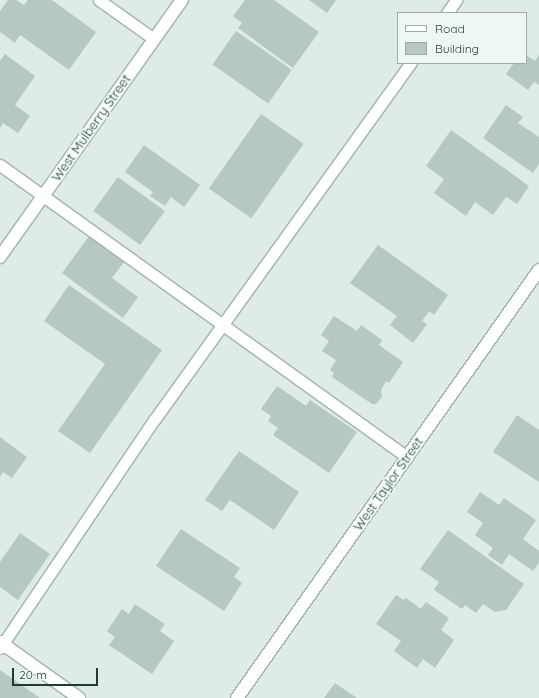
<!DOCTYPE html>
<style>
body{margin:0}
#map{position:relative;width:539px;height:698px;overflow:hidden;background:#deebe7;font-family:Quicksand,sans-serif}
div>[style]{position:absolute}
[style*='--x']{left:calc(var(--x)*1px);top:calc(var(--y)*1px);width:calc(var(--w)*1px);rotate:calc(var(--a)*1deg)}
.building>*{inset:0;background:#b7c8c3;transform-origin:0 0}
.roads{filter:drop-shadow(1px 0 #a1b3af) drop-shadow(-1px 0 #a1b3af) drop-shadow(0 1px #a1b3af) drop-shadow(0 -1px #a1b3af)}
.service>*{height:11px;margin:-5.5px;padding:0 5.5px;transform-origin:5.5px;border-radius:5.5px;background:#fff}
.minor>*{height:12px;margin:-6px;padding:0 6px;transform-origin:6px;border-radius:6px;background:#fff}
span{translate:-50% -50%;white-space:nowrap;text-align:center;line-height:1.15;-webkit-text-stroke:4px #eff7f4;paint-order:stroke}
.street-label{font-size:13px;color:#1f3b37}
.legend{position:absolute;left:397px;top:12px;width:130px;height:52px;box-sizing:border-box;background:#eff7f4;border:1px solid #9caca8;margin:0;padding:5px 7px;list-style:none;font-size:12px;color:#1f3b37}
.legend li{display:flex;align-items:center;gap:8px;height:20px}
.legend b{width:20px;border:1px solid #9caca8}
.scale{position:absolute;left:12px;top:668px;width:86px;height:18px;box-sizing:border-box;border:2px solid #1f3b37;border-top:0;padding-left:5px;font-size:12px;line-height:14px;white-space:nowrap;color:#1f3b37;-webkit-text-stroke:3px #eff7f4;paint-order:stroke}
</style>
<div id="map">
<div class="building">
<div style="clip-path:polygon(8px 0,16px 0,24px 5px,28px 0,52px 0,96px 32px,69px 70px,20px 35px,15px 43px,0 32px,0 11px)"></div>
<div style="clip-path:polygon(245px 0,274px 0,319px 32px,293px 68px,238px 28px,242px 23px,233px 16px)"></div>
<div style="clip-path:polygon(309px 0,336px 0,327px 13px)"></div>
<div style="left:236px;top:31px;width:68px;height:41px;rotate:35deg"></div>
<div style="clip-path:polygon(5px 54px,35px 76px,15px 105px,30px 116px,18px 133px,3px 123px,0 128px,0 61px)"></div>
<div style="clip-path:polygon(526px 55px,535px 61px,539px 55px,539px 85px,534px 82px,528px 90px,506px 74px,514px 63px,526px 63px)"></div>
<div style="clip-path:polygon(506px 105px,523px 117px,518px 123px,539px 137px,539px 164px,533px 173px,483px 138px)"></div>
<div style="left:261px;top:114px;width:52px;height:91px;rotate:35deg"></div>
<div style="clip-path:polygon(451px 130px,529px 186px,517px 204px,506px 197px,493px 215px,475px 202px,466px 216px,434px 193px,444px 179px,426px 166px)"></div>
<div style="clip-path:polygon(144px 145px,200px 185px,184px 207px,171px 197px,165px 206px,150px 196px,153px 192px,125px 172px)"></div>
<div style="left:118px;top:177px;width:58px;height:42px;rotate:36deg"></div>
<div style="clip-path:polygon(89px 236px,124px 262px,112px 278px,138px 297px,123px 318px,62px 273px)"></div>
<div style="clip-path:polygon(378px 245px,448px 295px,434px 315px,429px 311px,422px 321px,427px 324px,413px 343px,390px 325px,397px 316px,350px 283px)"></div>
<div style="clip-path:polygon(69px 285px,162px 350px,90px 453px,58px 431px,105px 364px,44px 321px)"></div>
<div style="clip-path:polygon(334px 316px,357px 331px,361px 325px,382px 340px,379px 345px,403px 362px,389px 383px,386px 381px,381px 390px,382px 397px,376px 404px,372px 404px,332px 377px,334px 373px,330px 370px,336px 360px,322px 351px,329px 341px,321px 335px)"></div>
<div style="clip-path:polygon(277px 386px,306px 406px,310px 400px,357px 432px,329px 473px,273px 435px,278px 428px,268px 421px,271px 416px,261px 409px)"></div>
<div style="clip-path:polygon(517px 415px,539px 430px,539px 482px,493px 452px)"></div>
<div style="clip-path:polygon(0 437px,27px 457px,12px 478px,3px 472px,0 477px)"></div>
<div style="clip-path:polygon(239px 451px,299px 492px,274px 530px,230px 500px,222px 511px,205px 500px)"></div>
<div style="clip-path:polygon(480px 492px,499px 505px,504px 498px,536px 520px,523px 539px,539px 551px,539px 563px,533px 571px,509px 554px,502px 565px,488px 555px,493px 548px,475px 535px,483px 523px,467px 512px)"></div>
<div style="clip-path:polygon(181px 529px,240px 568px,234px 577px,242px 583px,224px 611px,156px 566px)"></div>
<div style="clip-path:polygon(448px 530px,524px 584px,506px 610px,495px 612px,483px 604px,476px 613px,465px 605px,462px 609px,434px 590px,439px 582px,420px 569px)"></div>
<div style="clip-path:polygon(20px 533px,50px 554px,18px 600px,0 587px,0 562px)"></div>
<div style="clip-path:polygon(396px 595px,404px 600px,406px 598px,421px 609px,426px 602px,449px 618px,441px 630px,454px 640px,435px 668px,423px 659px,417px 668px,394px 651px,401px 641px,376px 624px)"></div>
<div style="clip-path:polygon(135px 604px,165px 624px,160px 631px,174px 641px,152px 674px,109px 645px,115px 637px,107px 631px,122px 609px,129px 614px)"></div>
<div style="clip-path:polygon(0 670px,40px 698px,0 698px)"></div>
<div style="clip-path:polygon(335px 683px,357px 698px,324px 698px)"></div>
</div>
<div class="roads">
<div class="service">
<div style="--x:99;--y:0;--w:67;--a:35.3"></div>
<div style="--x:447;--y:13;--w:16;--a:-55"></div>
<div style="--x:0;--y:165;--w:501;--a:35.66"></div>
<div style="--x:0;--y:648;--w:275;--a:-56"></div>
<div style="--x:154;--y:420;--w:440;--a:-54.3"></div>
</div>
<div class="minor">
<div style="--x:0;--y:257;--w:315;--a:-54.7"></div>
<div style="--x:0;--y:642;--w:97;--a:35.3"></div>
<div style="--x:237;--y:698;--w:524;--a:-54.79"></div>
</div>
</div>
<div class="street-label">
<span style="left:91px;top:128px;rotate:-55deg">West Mulberry Street</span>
<span style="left:388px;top:484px;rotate:-55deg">West Taylor Street</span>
</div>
<ul class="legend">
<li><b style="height:5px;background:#fff"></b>Road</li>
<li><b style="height:11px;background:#b7c8c3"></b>Building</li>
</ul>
<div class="scale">20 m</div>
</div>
